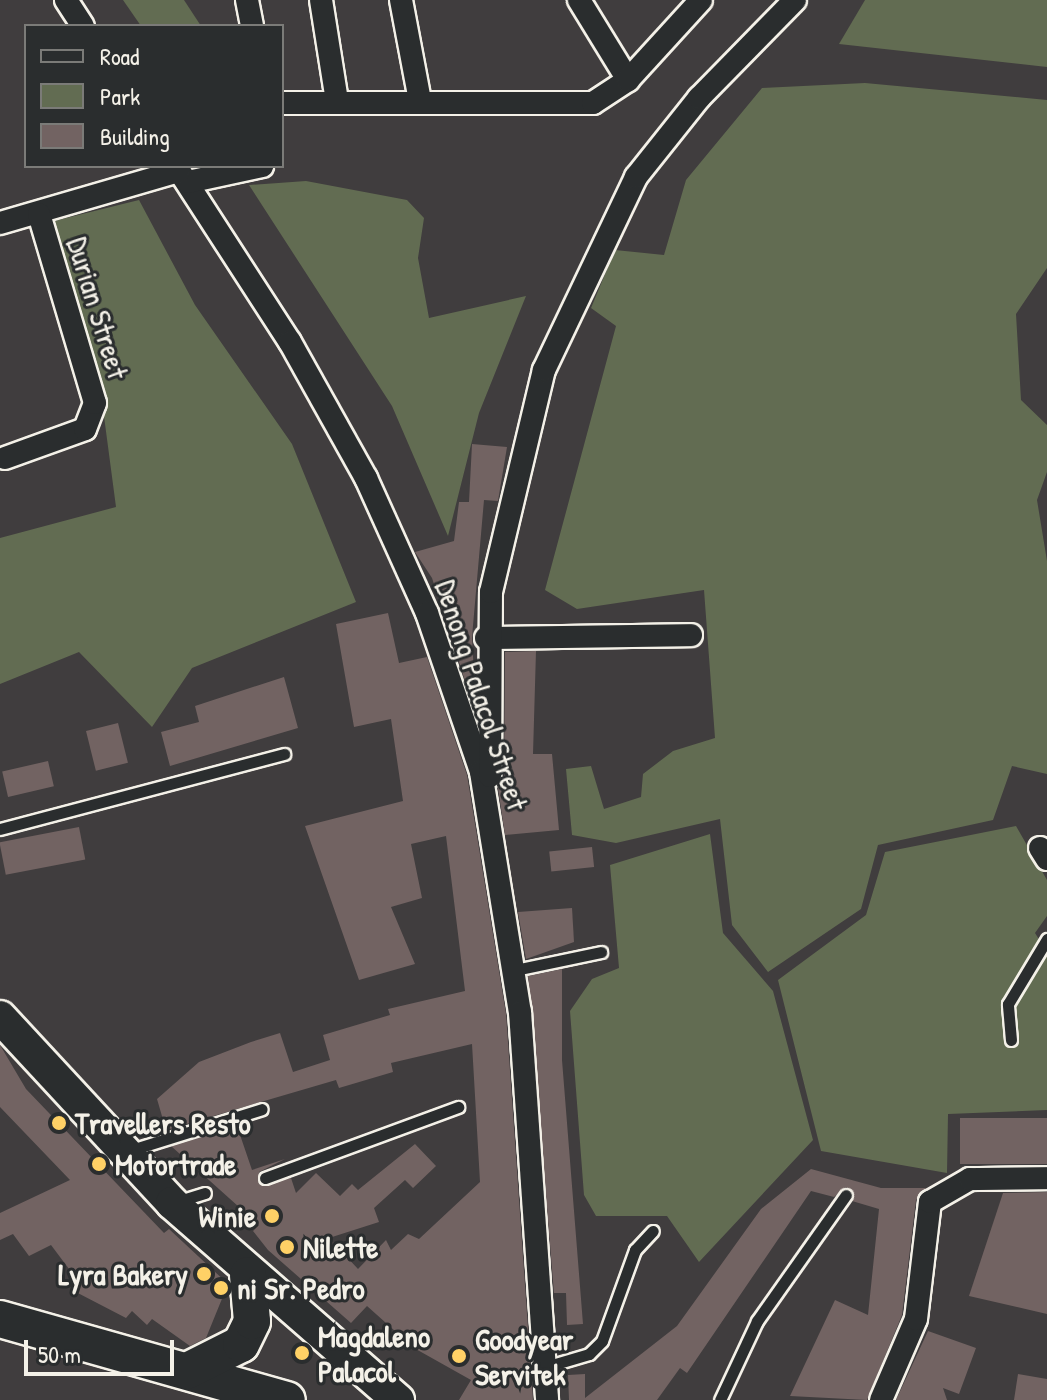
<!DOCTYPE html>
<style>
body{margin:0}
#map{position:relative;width:1047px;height:1400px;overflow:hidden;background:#403d3e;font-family:"Patrick Hand",sans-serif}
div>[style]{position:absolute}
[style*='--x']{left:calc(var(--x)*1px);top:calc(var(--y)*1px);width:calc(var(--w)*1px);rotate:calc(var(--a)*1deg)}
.green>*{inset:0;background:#626c52}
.building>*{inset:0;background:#726362;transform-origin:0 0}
.roads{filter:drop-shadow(2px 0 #f4f1e8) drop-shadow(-2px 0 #f4f1e8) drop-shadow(0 2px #f4f1e8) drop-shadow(0 -2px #f4f1e8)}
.lane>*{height:11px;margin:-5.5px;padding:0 5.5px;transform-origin:5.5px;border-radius:5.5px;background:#2a2d2e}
.street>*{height:22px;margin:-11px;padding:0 11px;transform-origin:11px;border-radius:11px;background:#2a2d2e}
.secondary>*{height:32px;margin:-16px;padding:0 16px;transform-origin:16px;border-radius:16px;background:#2a2d2e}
.primary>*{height:36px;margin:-18px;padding:0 18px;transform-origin:18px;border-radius:18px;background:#2a2d2e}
.dots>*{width:22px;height:22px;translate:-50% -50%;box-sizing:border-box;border:4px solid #2a2d2e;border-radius:50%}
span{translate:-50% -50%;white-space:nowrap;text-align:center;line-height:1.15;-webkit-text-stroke:6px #2a2d2e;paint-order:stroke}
.street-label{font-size:30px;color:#f4f1e8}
.poi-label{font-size:30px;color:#f4f1e8;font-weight:700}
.left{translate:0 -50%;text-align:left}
.right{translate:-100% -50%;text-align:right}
.legend{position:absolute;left:24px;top:24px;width:260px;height:144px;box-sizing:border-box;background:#2a2d2e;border:2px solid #7b7b78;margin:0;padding:10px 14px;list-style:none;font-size:24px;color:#f4f1e8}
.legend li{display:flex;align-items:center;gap:16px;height:40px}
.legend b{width:40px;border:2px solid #7b7b78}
.scale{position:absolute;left:24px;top:1340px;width:150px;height:36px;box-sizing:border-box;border:4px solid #f4f1e8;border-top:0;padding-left:10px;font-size:24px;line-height:28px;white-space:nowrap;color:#f4f1e8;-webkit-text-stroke:6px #2a2d2e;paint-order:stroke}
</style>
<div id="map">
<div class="green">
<div style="clip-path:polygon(123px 0,184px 0,201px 26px,141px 26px)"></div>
<div style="clip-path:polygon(865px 0,1047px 0,1047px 67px,839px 44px)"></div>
<div style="clip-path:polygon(865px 83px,1047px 100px,1047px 268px,1016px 314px,1021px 400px,1047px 425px,1047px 472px,1037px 500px,1047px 561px,1047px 774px,1012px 766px,993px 820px,878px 845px,861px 909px,768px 972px,732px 925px,720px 819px,616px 843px,572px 835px,566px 769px,591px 766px,604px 809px,641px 797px,643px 774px,673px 751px,715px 738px,704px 590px,577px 609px,545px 590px,616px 326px,591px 308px,615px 250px,664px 255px,686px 180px,762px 88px)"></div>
<div style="clip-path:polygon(306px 181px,407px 200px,424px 218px,418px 258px,429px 318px,526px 296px,479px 413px,448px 536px,392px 406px,249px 185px)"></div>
<div style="clip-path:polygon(139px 200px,195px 305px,292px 444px,356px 602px,192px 668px,152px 727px,79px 652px,0 684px,0 538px,116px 507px,98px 371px,54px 221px)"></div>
<div style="clip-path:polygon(1016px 826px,1047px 880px,1047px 916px,1035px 933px,1047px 952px,1047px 1110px,948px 1114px,947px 1173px,821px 1151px,778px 980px,866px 915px,885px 852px)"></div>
<div style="clip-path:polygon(710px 834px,723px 933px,773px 991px,813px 1140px,699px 1262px,667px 1216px,596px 1216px,584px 1195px,570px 1011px,592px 979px,619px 968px,610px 865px)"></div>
</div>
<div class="building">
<div style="clip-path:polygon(472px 444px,507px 447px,498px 501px,484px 500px,472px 637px,476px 715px,432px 578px,415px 552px,454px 541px,459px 502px,469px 502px)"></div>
<div style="clip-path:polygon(388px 613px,399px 663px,427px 657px,467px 775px,506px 1014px,533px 1400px,459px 1400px,471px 1380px,414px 1348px,367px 1306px,351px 1323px,268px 1250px,253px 1231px,259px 1225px,171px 1146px,237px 1126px,252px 1170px,285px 1159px,259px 1172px,260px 1185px,291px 1178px,296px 1193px,316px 1173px,340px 1196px,352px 1184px,358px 1190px,415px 1144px,436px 1166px,413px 1188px,405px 1180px,374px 1208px,379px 1222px,329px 1238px,358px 1269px,386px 1240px,391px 1250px,408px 1234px,419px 1239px,480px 1182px,472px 1044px,391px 1063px,393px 1072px,339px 1088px,336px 1080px,166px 1130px,157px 1099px,199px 1062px,251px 1042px,280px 1033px,293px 1072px,330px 1060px,323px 1035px,390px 1015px,388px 1009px,465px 991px,446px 836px,411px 844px,422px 898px,391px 907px,415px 964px,359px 980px,305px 826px,403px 801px,391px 719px,354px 727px,336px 624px)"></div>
<div style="clip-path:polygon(536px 651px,533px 754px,552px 754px,559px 830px,505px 835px,498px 788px,504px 776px,505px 652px)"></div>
<div style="clip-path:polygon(284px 677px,298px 728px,170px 766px,161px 732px,199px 722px,195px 706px)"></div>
<div style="left:118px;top:723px;width:41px;height:33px;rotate:76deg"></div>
<div style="left:48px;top:761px;width:26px;height:47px;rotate:77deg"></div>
<div style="left:79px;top:827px;width:33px;height:81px;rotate:79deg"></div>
<div style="left:592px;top:847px;width:20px;height:43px;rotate:84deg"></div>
<div style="clip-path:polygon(572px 908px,574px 942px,526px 959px,518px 912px)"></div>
<div style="clip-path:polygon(562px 969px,562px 1060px,583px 1324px,567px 1325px,566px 1293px,554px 1293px,528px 976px)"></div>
<div style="clip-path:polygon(0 1045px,26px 1089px,164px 1233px,169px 1229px,228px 1284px,206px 1338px,190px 1346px,152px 1319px,147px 1325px,132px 1311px,126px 1318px,72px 1290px,81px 1285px,51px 1245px,29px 1256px,13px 1234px,0 1240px,0 1213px,70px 1180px,0 1107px)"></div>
<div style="left:1047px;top:1118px;width:46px;height:87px;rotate:90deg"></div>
<div style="clip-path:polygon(811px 1169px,881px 1188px,926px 1188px,916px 1200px,902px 1315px,867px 1400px,790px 1396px,835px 1300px,868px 1315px,879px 1209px,852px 1201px,846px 1187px,834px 1197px,811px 1191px,687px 1373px,680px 1368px,657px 1400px,569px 1400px,568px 1375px,585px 1374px,585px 1398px,677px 1326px,761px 1209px)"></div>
<div style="clip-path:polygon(1047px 1192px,1047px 1314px,969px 1296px,1003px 1193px)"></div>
<div style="clip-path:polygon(928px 1331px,976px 1348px,959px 1394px,943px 1388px,947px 1400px,896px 1400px)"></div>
<div style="clip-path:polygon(1018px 1374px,1047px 1379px,1047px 1400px,1014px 1400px)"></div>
</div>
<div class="roads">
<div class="lane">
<div style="--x:0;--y:829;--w:294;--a:-14.8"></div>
<div style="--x:515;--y:970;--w:88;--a:-11.8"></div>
<div style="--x:1011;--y:1040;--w:36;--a:-95"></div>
<div style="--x:1008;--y:1004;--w:76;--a:-59"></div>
<div style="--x:128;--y:1151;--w:140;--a:-17.4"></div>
<div style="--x:265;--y:1178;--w:206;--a:-20.2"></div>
<div style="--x:179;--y:1201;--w:27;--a:-17"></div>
<div style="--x:545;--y:1367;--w:46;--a:-16.5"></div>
<div style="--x:589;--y:1354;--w:18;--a:-45"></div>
<div style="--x:602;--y:1341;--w:97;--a:-70.1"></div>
<div style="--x:635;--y:1250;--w:26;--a:-47"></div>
<div style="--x:720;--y:1400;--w:87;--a:-64.9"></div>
<div style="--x:757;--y:1321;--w:154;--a:-54.8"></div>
</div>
<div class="street">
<div style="--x:66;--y:0;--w:31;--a:57"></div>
<div style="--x:247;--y:0;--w:26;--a:79"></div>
<div style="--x:321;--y:0;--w:102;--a:81"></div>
<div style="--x:401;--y:0;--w:103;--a:79.3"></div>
<div style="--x:579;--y:0;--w:94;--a:58.5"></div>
<div style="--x:282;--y:103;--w:311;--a:0"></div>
<div style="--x:593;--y:103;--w:42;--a:-33.3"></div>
<div style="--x:628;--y:80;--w:108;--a:-47.6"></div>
<div style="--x:176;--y:166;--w:210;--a:57.1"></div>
<div style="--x:290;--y:342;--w:156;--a:60.8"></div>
<div style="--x:366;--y:478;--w:148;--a:65.7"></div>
<div style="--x:427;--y:613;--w:168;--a:71.2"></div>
<div style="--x:481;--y:772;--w:243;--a:80.8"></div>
<div style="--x:520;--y:1012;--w:389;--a:86"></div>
<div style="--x:188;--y:182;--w:76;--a:-12.2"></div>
<div style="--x:0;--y:223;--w:186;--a:-16.2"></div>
<div style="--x:5;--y:458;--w:85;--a:-19.9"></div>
<div style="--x:85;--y:429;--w:28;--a:-69"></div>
<div style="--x:95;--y:403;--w:197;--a:-106.5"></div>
<div style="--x:486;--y:638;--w:205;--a:-0.8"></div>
<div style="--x:490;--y:776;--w:184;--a:-89.7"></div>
<div style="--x:491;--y:592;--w:228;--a:-76.6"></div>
<div style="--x:544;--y:370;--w:214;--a:-64.5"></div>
<div style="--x:636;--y:177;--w:101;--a:-51.4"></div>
<div style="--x:699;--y:98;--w:137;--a:-45.6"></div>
<div style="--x:1040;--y:848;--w:13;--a:58"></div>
<div style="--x:881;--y:1400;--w:88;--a:-66.6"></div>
<div style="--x:916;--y:1319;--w:118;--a:-83.2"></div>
<div style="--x:930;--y:1202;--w:46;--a:-29.9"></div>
<div style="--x:970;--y:1179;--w:77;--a:-0.7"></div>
</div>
<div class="secondary">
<div style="--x:0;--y:1017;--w:253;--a:47.2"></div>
<div style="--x:172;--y:1203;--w:300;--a:41.1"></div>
</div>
<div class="primary">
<div style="--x:0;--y:1319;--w:298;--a:15.8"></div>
<div style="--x:187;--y:1371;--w:60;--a:-26.6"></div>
<div style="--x:241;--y:1344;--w:25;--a:-64"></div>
<div style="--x:252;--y:1321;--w:46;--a:-95"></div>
</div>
</div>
<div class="dots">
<div style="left:59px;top:1123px;background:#ffd166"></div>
<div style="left:99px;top:1164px;background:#ffd166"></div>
<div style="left:272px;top:1216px;background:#ffd166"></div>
<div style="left:287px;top:1247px;background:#ffd166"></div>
<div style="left:204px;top:1274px;background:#ffd166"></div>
<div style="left:221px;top:1288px;background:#ffd166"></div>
<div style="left:302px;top:1353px;background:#ffd166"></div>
<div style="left:459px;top:1356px;background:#ffd166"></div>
</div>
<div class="street-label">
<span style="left:98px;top:308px;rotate:73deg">Durian Street</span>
<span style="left:482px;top:695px;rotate:72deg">Denong Palacol Street</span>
</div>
<div class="poi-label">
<span class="left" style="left:75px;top:1123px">Travellers Resto</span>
<span class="left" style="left:115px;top:1164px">Motortrade</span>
<span class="right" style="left:256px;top:1216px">Winie</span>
<span class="left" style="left:303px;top:1247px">Nilette</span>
<span class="right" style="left:188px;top:1274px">Lyra Bakery</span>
<span class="left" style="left:237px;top:1288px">ni Sr. Pedro</span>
<span class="left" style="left:318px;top:1353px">Magdaleno<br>Palacol</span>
<span class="left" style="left:475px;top:1356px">Goodyear<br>Servitek</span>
</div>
<ul class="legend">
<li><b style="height:10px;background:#2a2d2e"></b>Road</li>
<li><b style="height:22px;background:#626c52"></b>Park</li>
<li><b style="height:22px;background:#726362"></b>Building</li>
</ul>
<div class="scale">50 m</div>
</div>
